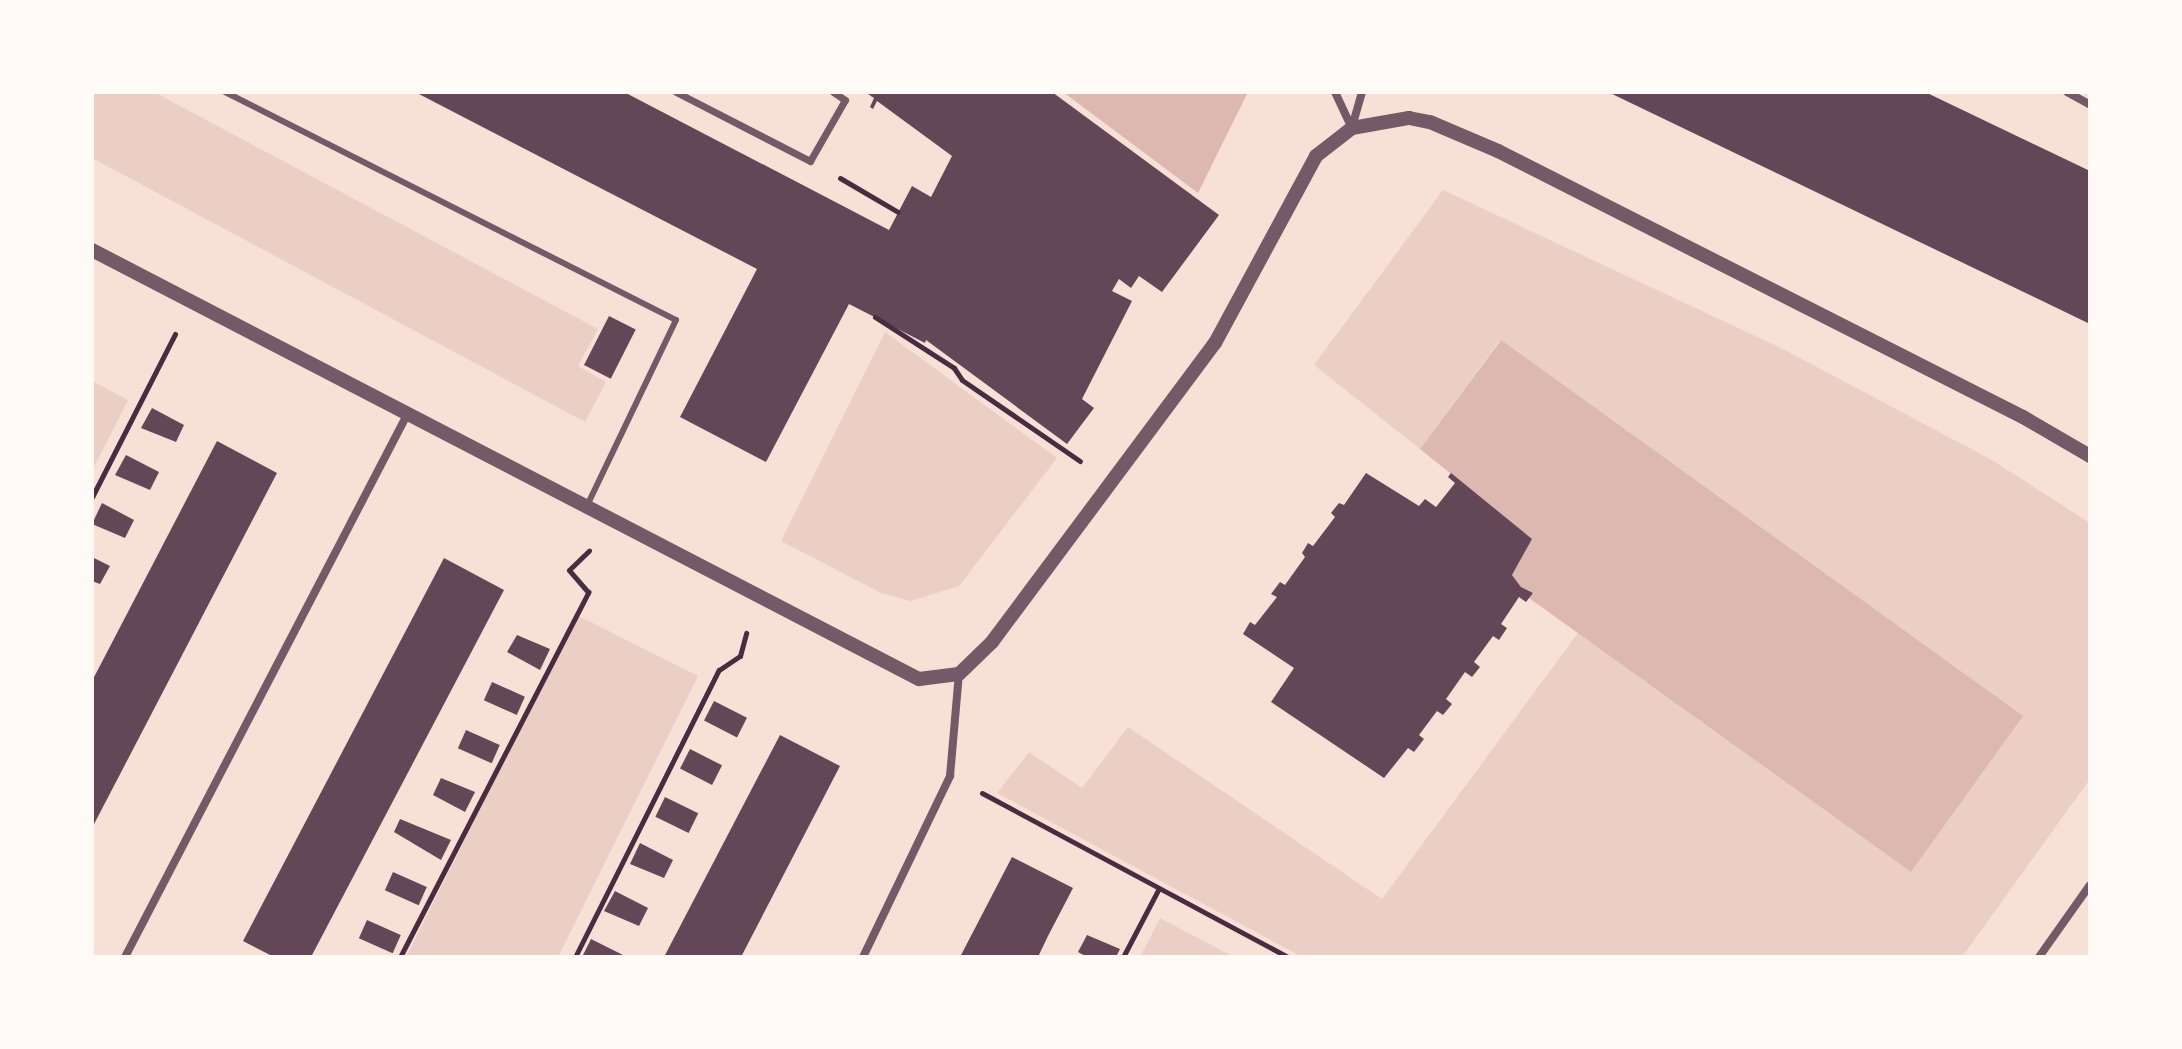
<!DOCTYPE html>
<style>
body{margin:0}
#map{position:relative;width:2182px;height:1049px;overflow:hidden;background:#f7e1d7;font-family:"Archivo Narrow",sans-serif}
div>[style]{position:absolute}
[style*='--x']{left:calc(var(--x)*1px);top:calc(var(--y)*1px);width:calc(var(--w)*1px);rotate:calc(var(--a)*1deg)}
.green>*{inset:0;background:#ebcfc5}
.water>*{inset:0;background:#dcb8b0}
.building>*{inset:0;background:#644757;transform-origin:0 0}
.path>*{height:5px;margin:-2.5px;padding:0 2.5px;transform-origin:2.5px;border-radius:2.5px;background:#4a2c40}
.service>*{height:6px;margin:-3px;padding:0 3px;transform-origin:3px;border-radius:3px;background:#755966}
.pedestrian>*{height:7px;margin:-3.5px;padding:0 3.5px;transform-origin:3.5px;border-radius:3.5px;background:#755966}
.minor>*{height:8px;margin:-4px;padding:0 4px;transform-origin:4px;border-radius:4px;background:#755966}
.tertiary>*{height:14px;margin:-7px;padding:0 7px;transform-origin:7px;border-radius:7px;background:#755966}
span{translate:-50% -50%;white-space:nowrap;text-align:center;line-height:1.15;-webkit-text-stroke:8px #fffaf5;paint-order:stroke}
.frame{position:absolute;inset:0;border:94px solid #fffaf5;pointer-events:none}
</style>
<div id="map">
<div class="green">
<div style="clip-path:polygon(92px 92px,154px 92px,598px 329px,578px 366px,606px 382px,585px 422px,92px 158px)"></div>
<div style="clip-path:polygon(1443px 190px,1783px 349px,1992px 460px,2090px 523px,2090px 779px,1962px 957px,1302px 957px,997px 793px,1029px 752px,1082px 788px,1128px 727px,1382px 899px,1578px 633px,1911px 872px,2022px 716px,1500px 340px,1420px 449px,1314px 365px)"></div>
<div style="clip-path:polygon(885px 332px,1057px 458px,959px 586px,911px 601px,881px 593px,781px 541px)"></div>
<div style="clip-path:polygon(92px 381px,128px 400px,92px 471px)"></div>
<div style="clip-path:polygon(577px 615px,698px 676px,558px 957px,406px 957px)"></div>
<div style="clip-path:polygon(1160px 918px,1234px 957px,1140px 957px)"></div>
</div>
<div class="water">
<div style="clip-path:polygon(1063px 92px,1248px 92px,1198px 193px)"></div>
<div style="clip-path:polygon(1501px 340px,2023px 716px,1911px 872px,1529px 598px,1533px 593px,1521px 587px,1512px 575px,1532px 539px,1420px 449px)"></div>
</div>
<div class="building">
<div style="clip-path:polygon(415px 92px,624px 92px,889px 230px,912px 186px,931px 197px,952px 156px,877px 101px,873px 109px,870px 107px,874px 98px,865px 92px,1052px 92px,1219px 215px,1162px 292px,1139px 276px,1131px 288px,1119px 279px,1112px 291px,1132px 301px,1082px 399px,1094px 408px,1067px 444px,926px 340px,925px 343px,849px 304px,766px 462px,680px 417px,757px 269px)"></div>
<div style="clip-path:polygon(1608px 92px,1925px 92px,2090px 171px,2090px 324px)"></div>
<div style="left:609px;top:316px;width:30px;height:55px;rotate:27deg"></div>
<div style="clip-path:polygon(152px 408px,184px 425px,176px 442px,141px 428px)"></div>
<div style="clip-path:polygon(217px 441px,277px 473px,92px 828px,92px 681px)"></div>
<div style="clip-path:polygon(126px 455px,159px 472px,150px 490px,115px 475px)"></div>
<div style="clip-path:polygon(1366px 473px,1419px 506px,1425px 499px,1436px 507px,1455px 483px,1448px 477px,1451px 473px,1532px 539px,1512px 575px,1521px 587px,1533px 593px,1526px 602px,1519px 597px,1501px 624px,1507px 628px,1499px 640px,1493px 636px,1474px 662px,1480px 667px,1472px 677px,1465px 672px,1446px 699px,1452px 704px,1443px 715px,1437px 711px,1419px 735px,1424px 739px,1414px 752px,1408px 748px,1384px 778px,1271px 702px,1294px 668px,1243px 634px,1250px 622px,1255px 625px,1277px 597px,1271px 594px,1280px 582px,1285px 585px,1305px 557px,1302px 553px,1308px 543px,1313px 546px,1335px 517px,1331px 513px,1339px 503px,1344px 505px)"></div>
<div style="clip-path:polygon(102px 503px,134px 520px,125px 538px,92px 524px)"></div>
<div style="clip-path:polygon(92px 557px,110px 566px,100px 584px,92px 581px)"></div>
<div style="clip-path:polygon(444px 558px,504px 590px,311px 957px,274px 957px,243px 941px)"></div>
<div style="clip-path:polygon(517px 635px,550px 649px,540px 670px,507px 652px)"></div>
<div style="left:492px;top:682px;width:36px;height:20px;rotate:24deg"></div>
<div style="left:714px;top:701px;width:37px;height:22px;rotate:27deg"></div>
<div style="left:466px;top:730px;width:37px;height:20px;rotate:24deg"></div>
<div style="clip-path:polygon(780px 735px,840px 766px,741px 957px,664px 957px)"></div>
<div style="left:690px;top:749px;width:36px;height:22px;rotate:27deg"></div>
<div style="clip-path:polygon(441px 778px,475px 792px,465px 812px,433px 795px)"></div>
<div style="left:665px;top:797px;width:37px;height:22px;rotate:26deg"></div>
<div style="clip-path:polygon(400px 819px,451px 840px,441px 860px,394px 832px)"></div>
<div style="clip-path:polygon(640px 843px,673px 860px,664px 878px,630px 864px)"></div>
<div style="clip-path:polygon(1012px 857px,1073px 888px,1048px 936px,1038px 957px,960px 957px)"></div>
<div style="left:393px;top:872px;width:37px;height:20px;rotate:24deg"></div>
<div style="clip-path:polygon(615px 891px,648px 908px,639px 926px,604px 911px)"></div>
<div style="left:367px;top:920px;width:37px;height:20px;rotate:24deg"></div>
<div style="clip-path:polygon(1087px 935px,1120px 949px,1116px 957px,1087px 957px,1078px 952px)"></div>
<div style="clip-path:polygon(591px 939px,627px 957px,582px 957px)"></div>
</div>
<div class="path">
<div style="--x:840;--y:178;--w:67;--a:30.4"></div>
<div style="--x:875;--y:317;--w:94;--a:32.8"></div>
<div style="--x:954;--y:368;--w:14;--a:56"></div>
<div style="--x:962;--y:380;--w:143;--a:34.5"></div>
<div style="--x:92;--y:497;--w:183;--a:-63"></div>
<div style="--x:982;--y:793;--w:347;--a:28.2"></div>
<div style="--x:400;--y:957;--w:411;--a:-62.7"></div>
<div style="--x:588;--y:592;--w:29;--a:-131"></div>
<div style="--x:569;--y:570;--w:28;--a:-44"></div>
<div style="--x:575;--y:957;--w:321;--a:-63.4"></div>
<div style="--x:719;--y:670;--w:25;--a:-34"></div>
<div style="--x:740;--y:656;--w:24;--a:-75"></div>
<div style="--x:1123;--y:957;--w:76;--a:-62.4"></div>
</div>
<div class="service">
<div style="--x:225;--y:92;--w:505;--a:26.82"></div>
<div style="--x:676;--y:320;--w:206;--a:115.6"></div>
</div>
<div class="pedestrian">
<div style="--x:676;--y:92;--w:151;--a:27.2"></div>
<div style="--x:810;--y:161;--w:70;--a:-60.2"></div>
<div style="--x:845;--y:100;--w:14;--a:-146"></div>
</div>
<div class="minor">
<div style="--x:1335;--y:92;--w:40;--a:65"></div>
<div style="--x:2067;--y:92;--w:26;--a:29"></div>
<div style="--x:1352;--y:127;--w:36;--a:-74"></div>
<div style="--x:125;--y:957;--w:613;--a:-62.52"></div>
<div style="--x:863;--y:957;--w:201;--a:-64.3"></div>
<div style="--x:950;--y:776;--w:102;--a:-85"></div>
<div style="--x:2039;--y:957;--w:88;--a:-54.7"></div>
</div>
<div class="tertiary">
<div style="--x:92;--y:250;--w:932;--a:27.42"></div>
<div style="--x:919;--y:679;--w:40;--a:-7.1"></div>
<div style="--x:959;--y:674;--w:46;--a:-44.1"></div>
<div style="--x:992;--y:642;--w:373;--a:-53.3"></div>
<div style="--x:1215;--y:343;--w:213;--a:-61.6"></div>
<div style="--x:1316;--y:156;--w:46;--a:-37.9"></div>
<div style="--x:1352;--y:128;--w:58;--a:-10"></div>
<div style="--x:1409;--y:118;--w:21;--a:11"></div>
<div style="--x:1430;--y:122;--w:74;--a:23.1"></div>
<div style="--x:1498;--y:151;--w:589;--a:26.87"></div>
<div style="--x:2023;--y:417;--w:78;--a:30.2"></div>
</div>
<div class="frame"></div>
</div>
